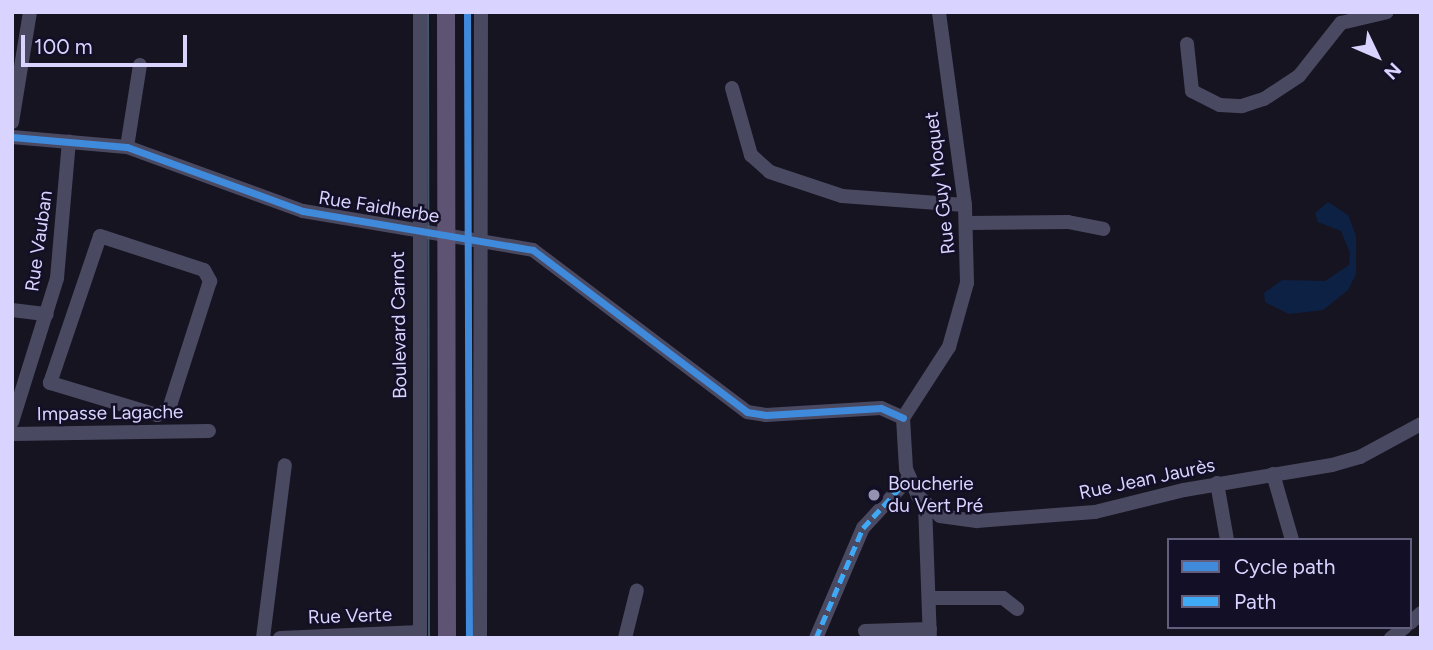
<!DOCTYPE html>
<meta charset="utf-8">
<style>
body{margin:0}
#map{position:relative;width:1433px;height:650px;overflow:hidden;background:#161421;font-family:Figtree,sans-serif}
div>[style]{position:absolute}
[style*='--x']{left:calc(var(--x)*1px);top:calc(var(--y)*1px);width:calc(var(--w)*1px);rotate:calc(var(--a)*1deg)}
.water>*{inset:0;background:#0d2144}
.minor>*{height:14px;margin:-7px;padding:0 7px;transform-origin:7px;border-radius:7px;background:#4a4962}
.major>*{height:18px;margin:-9px;padding:0 9px;transform-origin:9px;border-radius:9px;background:#5e5373}
.tram>*{height:2px;margin:-1px;padding:0 1px;transform-origin:1px;border-radius:1px;background:#43596b}
.quiet>*{height:5px;margin-top:-2.5px;transform-origin:0;background:repeating-linear-gradient(90deg,#3fa9f5 0 10px,transparent 0 15px)}
.cycleway>*{height:7px;margin:-3.5px;padding:0 3.5px;transform-origin:3.5px;border-radius:3.5px;background:#408adc}
.dots>*{width:19px;height:19px;translate:-50% -50%;box-sizing:border-box;border:4px solid #130f26;border-radius:50%}
span{translate:-50% -50%;white-space:nowrap;text-align:center;line-height:1.15;-webkit-text-stroke:5px #130f26;paint-order:stroke}
.street-label{font-size:19px;color:#d9d4ff}
.poi-label{font-size:19px;color:#d9d4ff}
.left{translate:0 -50%;text-align:left}
.frame{position:absolute;inset:0;border:14px solid #d9d4ff;pointer-events:none}
.legend{position:absolute;left:1167px;top:538px;width:245px;height:91px;box-sizing:border-box;background:#130f26;border:2px solid #625e7d;margin:0;padding:9px 12px;list-style:none;font-size:21px;color:#d9d4ff}
.legend li{display:flex;align-items:center;gap:14px;height:35px}
.legend b{width:35px;border:2px solid #625e7d}
.north{position:absolute;left:1342px;top:21px;width:70px;height:70px;-webkit-text-stroke:5px #130f26;paint-order:stroke;rotate:134deg;font-size:19px;font-weight:700;line-height:28px;text-align:center;color:#d9d4ff}
.north::after{content:'';display:block;margin:auto;width:24px;height:32px;background:#d9d4ff;clip-path:polygon(50% 0,100% 100%,50% 72%,0 100%)}
.scale{position:absolute;left:21px;top:35px;width:166px;height:32px;box-sizing:border-box;border:4px solid #d9d4ff;border-top:0;padding-left:9px;font-size:21px;line-height:24px;white-space:nowrap;color:#d9d4ff;-webkit-text-stroke:5px #130f26;paint-order:stroke}
</style>
<div id="map">
<div class="water">
<div style="clip-path:polygon(1328px 202px,1348px 215px,1356px 236px,1356px 274px,1348px 290px,1323px 310px,1289px 314px,1265px 302px,1264px 293px,1282px 280px,1325px 281px,1349px 265px,1350px 253px,1341px 231px,1318px 222px,1315px 213px)"></div>
</div>
<div class="minor">
<div style="--x:420;--y:12;--w:626;--a:90"></div>
<div style="--x:1187;--y:44;--w:47;--a:83.9"></div>
<div style="--x:1192;--y:91;--w:31;--a:27"></div>
<div style="--x:1220;--y:105;--w:22;--a:3"></div>
<div style="--x:1242;--y:106;--w:23;--a:-18"></div>
<div style="--x:1264;--y:99;--w:42;--a:-33.3"></div>
<div style="--x:1299;--y:76;--w:68;--a:-51.6"></div>
<div style="--x:1341;--y:23;--w:47;--a:-13.4"></div>
<div style="--x:732;--y:88;--w:70;--a:74.2"></div>
<div style="--x:751;--y:155;--w:25;--a:42"></div>
<div style="--x:770;--y:172;--w:76;--a:18.4"></div>
<div style="--x:842;--y:196;--w:123;--a:4.2"></div>
<div style="--x:12;--y:122;--w:111;--a:-80.7"></div>
<div style="--x:12;--y:137;--w:115;--a:5"></div>
<div style="--x:127;--y:147;--w:187;--a:20"></div>
<div style="--x:303;--y:211;--w:233;--a:9.6"></div>
<div style="--x:533;--y:250;--w:268;--a:37.1"></div>
<div style="--x:747;--y:412;--w:19;--a:9"></div>
<div style="--x:766;--y:415;--w:115;--a:-3.5"></div>
<div style="--x:881;--y:408;--w:24;--a:24"></div>
<div style="--x:127;--y:147;--w:83;--a:-81"></div>
<div style="--x:967;--y:223;--w:101;--a:-0.6"></div>
<div style="--x:1068;--y:222;--w:36;--a:11"></div>
<div style="--x:100;--y:236;--w:109;--a:18.1"></div>
<div style="--x:204;--y:270;--w:13;--a:61"></div>
<div style="--x:210;--y:281;--w:134;--a:107.8"></div>
<div style="--x:169;--y:409;--w:13;--a:153"></div>
<div style="--x:157;--y:415;--w:112;--a:-163.3"></div>
<div style="--x:50;--y:383;--w:155;--a:-71.2"></div>
<div style="--x:12;--y:310;--w:35;--a:7"></div>
<div style="--x:903;--y:418;--w:51;--a:86.6"></div>
<div style="--x:906;--y:469;--w:30;--a:66"></div>
<div style="--x:918;--y:496;--w:30;--a:42"></div>
<div style="--x:940;--y:516;--w:37;--a:8"></div>
<div style="--x:977;--y:521;--w:118;--a:-4.4"></div>
<div style="--x:1095;--y:512;--w:92;--a:-13.9"></div>
<div style="--x:1184;--y:490;--w:150;--a:-9.6"></div>
<div style="--x:1332;--y:465;--w:29;--a:-16"></div>
<div style="--x:1360;--y:457;--w:69;--a:-28.4"></div>
<div style="--x:903;--y:418;--w:85;--a:-57.1"></div>
<div style="--x:949;--y:347;--w:66;--a:-74.3"></div>
<div style="--x:967;--y:283;--w:78;--a:-91.5"></div>
<div style="--x:965;--y:205;--w:195;--a:-97.7"></div>
<div style="--x:12;--y:422;--w:151;--a:-72.6"></div>
<div style="--x:57;--y:278;--w:137;--a:-85"></div>
<div style="--x:12;--y:434;--w:197;--a:-0.9"></div>
<div style="--x:1273;--y:474;--w:69;--a:73.9"></div>
<div style="--x:1217;--y:483;--w:58;--a:80"></div>
<div style="--x:925;--y:504;--w:134;--a:87.9"></div>
<div style="--x:929;--y:598;--w:74;--a:0"></div>
<div style="--x:1003;--y:598;--w:18;--a:38"></div>
<div style="--x:1410;--y:623;--w:15;--a:-42"></div>
<div style="--x:865;--y:631;--w:65;--a:-1.8"></div>
<div style="--x:263;--y:638;--w:174;--a:-82.8"></div>
<div style="--x:280;--y:638;--w:140;--a:-2.5"></div>
<div style="--x:480;--y:638;--w:626;--a:-89.91"></div>
<div style="--x:625;--y:638;--w:49;--a:-76"></div>
<div style="--x:816;--y:638;--w:120;--a:-66.9"></div>
<div style="--x:863;--y:528;--w:67;--a:-47.4"></div>
<div style="--x:1391;--y:638;--w:18;--a:-38"></div>
</div>
<div class="major">
<div style="--x:446;--y:12;--w:626;--a:89.91"></div>
</div>
<div class="tram">
<div style="--x:428;--y:12;--w:626;--a:89.91"></div>
</div>
<div class="quiet">
<div style="--x:816;--y:638;--w:120;--a:-66.9"></div>
<div style="--x:863;--y:528;--w:67;--a:-47.4"></div>
</div>
<div class="cycleway">
<div style="--x:467;--y:12;--w:626;--a:89.82"></div>
<div style="--x:12;--y:137;--w:115;--a:5"></div>
<div style="--x:127;--y:147;--w:187;--a:20"></div>
<div style="--x:303;--y:211;--w:233;--a:9.6"></div>
<div style="--x:533;--y:250;--w:268;--a:37.1"></div>
<div style="--x:747;--y:412;--w:19;--a:9"></div>
<div style="--x:766;--y:415;--w:115;--a:-3.5"></div>
<div style="--x:881;--y:408;--w:24;--a:24"></div>
</div>
<div class="dots">
<div style="left:874px;top:495px;background:#9591b1"></div>
</div>
<div class="street-label">
<span style="left:940px;top:183px;rotate:-97deg">Rue Guy Moquet</span>
<span style="left:379px;top:207px;rotate:9deg">Rue Faidherbe</span>
<span style="left:39px;top:241px;rotate:-82deg">Rue Vauban</span>
<span style="left:399px;top:325px;rotate:-91deg">Boulevard Carnot</span>
<span style="left:110px;top:413px;rotate:-1deg">Impasse Lagache</span>
<span style="left:1147px;top:479px;rotate:-12deg">Rue Jean Jaurès</span>
<span style="left:350px;top:616px;rotate:-2deg">Rue Verte</span>
</div>
<div class="poi-label">
<span class="left" style="left:888px;top:495px">Boucherie<br>du Vert Pré</span>
</div>
<div class="frame"></div>
<ul class="legend">
<li><b style="height:9px;background:#408adc"></b>Cycle path</li>
<li><b style="height:9px;background:#3fa9f5"></b>Path</li>
</ul>
<div class="north">N</div>
<div class="scale">100 m</div>
</div>
